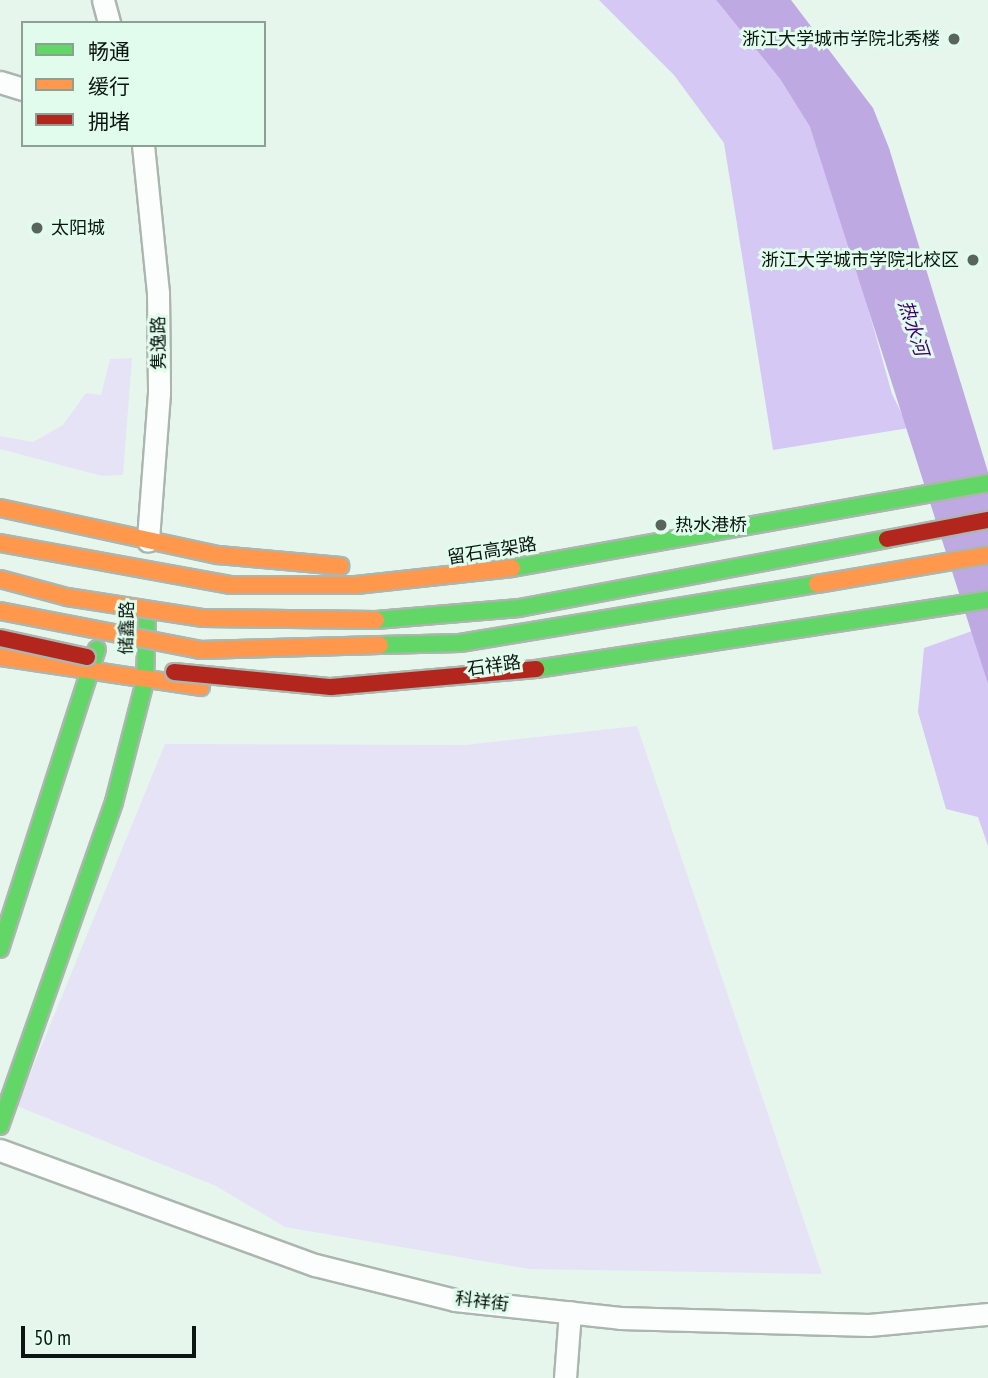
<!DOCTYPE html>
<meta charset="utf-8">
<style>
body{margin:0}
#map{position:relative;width:988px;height:1378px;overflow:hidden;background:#e7f6ed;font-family:"PT Sans Narrow","Noto Sans SC",sans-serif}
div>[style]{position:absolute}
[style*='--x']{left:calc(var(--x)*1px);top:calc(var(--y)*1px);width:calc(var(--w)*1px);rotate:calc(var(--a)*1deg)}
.green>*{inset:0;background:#e6e3f6}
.forest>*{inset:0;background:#d6c8f4}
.water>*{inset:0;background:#bea9e2}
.roads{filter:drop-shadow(2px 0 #abb6af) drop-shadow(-2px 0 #abb6af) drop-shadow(0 2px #abb6af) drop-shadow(0 -2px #abb6af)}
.street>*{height:21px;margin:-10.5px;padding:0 10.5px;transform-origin:10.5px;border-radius:10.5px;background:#fbfefc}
.fast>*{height:16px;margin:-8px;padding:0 8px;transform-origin:8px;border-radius:8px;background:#63d668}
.slow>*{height:16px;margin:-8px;padding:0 8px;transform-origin:8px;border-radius:8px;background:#ff974d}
.bridges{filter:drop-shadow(2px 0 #abb6af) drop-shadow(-2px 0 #abb6af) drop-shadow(0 2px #abb6af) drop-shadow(0 -2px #abb6af)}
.fast-bridge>*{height:16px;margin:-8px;padding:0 8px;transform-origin:8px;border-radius:8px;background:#63d668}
.slow-bridge>*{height:16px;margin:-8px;padding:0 8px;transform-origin:8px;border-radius:8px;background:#ff974d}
.jam-bridge>*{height:16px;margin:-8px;padding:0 8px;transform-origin:8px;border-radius:8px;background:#b3261e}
.dots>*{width:19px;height:19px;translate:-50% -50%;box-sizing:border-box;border:4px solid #e1fcec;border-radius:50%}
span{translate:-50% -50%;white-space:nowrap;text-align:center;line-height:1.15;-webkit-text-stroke:6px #e1fcec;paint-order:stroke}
.poi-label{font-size:18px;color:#0c1610}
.right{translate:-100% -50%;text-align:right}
.left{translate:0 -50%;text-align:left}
.street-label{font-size:18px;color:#0c1610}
.water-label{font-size:19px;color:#41016d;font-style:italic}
.legend{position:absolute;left:21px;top:21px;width:245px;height:126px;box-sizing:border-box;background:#e1fcec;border:2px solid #8ca094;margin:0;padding:9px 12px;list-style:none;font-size:21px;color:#0c1610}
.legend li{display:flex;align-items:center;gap:14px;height:35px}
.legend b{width:35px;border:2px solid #8ca094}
.scale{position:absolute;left:21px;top:1326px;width:175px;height:32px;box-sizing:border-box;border:4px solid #0c1610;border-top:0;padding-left:9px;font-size:21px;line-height:24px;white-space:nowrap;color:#0c1610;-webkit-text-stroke:5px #e1fcec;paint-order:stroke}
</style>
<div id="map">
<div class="green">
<div style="clip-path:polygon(132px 358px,123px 475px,102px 476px,0 449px,0 436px,33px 442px,63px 425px,86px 393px,101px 395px,110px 359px)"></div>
<div style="clip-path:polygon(637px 726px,822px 1274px,529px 1269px,285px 1227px,216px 1186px,17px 1106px,165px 744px,465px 745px)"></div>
</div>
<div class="forest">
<div style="clip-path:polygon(599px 0,716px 0,780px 79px,810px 127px,839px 204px,892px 394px,909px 428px,773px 450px,724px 143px,674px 75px)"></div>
<div style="clip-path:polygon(972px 631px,988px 684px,988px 846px,978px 817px,946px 809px,918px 712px,924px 648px)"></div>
</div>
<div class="water">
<div style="clip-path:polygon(716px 0,791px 0,873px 108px,889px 148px,988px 472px,988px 684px,810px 127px,780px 79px)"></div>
</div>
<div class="roads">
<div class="street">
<div style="--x:103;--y:0;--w:24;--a:75"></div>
<div style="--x:0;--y:82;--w:24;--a:17"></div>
<div style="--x:143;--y:145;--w:148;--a:84.2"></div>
<div style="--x:158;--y:292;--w:101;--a:89.4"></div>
<div style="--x:159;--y:393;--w:148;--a:94.3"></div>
<div style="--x:0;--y:1150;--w:335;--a:20.1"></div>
<div style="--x:315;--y:1265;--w:144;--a:14"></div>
<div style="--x:455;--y:1300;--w:166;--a:6.2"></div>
<div style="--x:620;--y:1318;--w:249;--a:1.6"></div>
<div style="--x:869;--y:1325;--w:120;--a:-5.3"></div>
<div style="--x:565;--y:1378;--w:66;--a:-85.7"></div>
</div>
<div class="fast">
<div style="--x:0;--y:949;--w:315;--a:-72.1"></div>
<div style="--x:0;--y:1126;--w:343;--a:-70.6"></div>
<div style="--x:114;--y:802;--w:125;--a:-75.6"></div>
<div style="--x:145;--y:681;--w:62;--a:-88.2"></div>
</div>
<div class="slow">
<div style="--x:0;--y:508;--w:223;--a:12.2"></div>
<div style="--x:218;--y:555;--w:123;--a:5.1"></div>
<div style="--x:0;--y:657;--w:203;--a:8.5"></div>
</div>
</div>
<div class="bridges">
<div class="fast-bridge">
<div style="--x:512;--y:568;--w:484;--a:-10.1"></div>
<div style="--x:376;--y:620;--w:144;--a:-4.8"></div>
<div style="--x:519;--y:608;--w:374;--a:-10.6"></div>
<div style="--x:380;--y:645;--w:80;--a:-1.4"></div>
<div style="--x:460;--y:643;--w:362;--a:-9.4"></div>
<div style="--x:536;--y:669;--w:457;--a:-8.7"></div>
</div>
<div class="slow-bridge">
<div style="--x:0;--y:543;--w:235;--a:10.3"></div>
<div style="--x:231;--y:585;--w:125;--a:0"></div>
<div style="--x:356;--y:585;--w:157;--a:-6.2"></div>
<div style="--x:0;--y:579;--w:69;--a:15"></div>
<div style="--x:67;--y:597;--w:138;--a:8.8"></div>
<div style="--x:203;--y:618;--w:173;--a:0.7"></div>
<div style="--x:817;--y:584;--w:173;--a:-9.6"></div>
<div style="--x:0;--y:611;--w:204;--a:11"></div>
<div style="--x:200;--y:650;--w:180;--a:-1.6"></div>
</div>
<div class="jam-bridge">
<div style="--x:887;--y:539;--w:103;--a:-10.7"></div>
<div style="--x:0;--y:638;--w:89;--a:12.3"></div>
<div style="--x:174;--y:672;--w:158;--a:5.5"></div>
<div style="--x:331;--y:687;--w:206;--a:-5"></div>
</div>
</div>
<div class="dots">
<div style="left:954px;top:39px;background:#59645d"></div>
<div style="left:37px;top:228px;background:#59645d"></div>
<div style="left:973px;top:260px;background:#59645d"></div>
<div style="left:661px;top:525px;background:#59645d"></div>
</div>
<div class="poi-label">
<span class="right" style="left:940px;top:39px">浙江大学城市学院北秀楼</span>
<span class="left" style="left:51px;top:228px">太阳城</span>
<span class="right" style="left:959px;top:260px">浙江大学城市学院北校区</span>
<span class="left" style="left:675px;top:525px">热水港桥</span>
</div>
<div class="street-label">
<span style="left:159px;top:343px;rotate:-91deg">隽逸路</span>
<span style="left:492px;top:551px;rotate:-9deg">留石高架路</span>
<span style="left:127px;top:628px;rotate:-89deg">储鑫路</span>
<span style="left:494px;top:666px;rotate:-8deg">石祥路</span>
<span style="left:482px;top:1302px;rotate:7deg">科祥街</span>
</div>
<div class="water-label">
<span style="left:913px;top:328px;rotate:72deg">热水河</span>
</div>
<ul class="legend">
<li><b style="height:9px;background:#63d668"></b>畅通</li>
<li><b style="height:9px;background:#ff974d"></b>缓行</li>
<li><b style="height:9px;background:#b3261e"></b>拥堵</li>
</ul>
<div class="scale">50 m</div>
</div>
